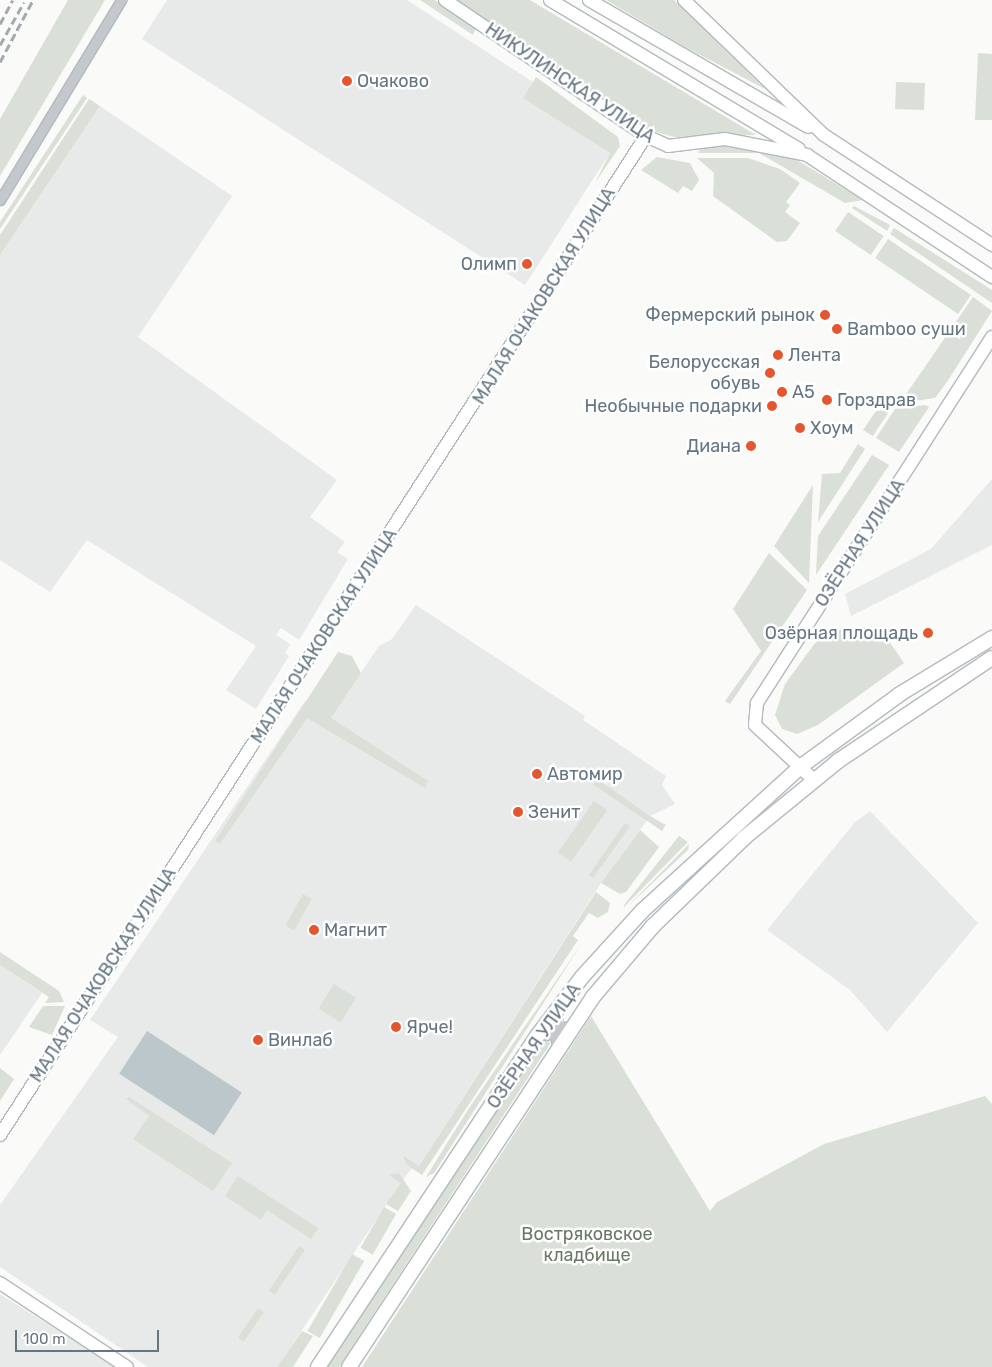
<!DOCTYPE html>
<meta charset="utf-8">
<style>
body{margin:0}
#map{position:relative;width:992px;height:1367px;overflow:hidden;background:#fafaf8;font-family:Rubik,sans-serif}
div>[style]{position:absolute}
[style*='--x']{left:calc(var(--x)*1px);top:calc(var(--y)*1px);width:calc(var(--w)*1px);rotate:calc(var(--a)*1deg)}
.built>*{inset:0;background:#e8e9e9}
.green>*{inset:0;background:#dadfd7;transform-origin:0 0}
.water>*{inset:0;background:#bbc7cb;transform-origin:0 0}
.roads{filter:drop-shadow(1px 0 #b3babf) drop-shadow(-1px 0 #b3babf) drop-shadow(0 1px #b3babf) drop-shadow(0 -1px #b3babf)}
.street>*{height:9px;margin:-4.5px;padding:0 4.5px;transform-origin:4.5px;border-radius:4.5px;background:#c3c8cc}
.secondary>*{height:12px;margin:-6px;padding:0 6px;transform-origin:6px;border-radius:6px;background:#fff}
.primary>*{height:14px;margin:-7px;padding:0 7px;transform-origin:7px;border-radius:7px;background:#fff}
.rail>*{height:3px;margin-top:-1.5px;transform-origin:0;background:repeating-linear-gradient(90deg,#a2aab0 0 8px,transparent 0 12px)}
.dots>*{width:14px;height:14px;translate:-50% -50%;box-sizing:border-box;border:2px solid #fff;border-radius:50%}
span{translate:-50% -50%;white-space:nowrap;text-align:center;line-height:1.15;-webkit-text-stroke:5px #fff;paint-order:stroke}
.poi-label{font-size:18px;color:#657683}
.left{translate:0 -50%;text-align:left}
.right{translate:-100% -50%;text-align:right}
.street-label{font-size:18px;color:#657683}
.park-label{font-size:18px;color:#687a64}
.scale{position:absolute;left:15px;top:1330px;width:144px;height:22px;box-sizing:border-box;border:2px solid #657683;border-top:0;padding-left:6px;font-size:15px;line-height:18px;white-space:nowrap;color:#657683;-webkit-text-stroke:4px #fff;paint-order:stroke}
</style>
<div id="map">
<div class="built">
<div style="clip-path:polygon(167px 0,407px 0,533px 82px,524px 98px,610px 153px,525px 285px,142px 39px)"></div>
<div style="clip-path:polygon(100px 106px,232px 196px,138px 337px,337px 480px,310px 517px,345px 542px,337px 552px,348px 559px,299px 640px,281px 628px,276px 635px,290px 644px,285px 653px,289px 656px,256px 709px,226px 690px,256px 646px,87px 540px,50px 592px,0 560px,0 255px)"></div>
<div style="clip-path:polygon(992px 479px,992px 545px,851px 616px,845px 594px,931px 549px)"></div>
<div style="clip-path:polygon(416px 605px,585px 716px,583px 720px,666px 776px,662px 785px,675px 804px,650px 816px,601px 883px,419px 1166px,415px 1164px,403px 1180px,277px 1367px,148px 1367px,0 1267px,0 1205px,118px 1037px,90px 1020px,305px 701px,331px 717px,379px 646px,392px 639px)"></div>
<div style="clip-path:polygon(870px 811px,978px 923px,887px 1032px,850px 990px,767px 930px,855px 822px)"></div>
<div style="clip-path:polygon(0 965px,42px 993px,0 1055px)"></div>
<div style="clip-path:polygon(0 1294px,116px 1367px,0 1367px)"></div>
</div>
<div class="green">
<div style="clip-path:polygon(68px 0,105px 0,0 176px,0 119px)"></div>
<div style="clip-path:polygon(420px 0,435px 0,476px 28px,473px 35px)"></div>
<div style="clip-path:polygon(455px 0,530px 0,756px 135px,674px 137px,650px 130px)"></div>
<div style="clip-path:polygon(606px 0,674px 0,765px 89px,685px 47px)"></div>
<div style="clip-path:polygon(978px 53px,992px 54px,992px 120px,975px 120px)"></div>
<div style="clip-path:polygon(536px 77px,618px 137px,620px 146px,595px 183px,610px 153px,523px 98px)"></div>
<div style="left:896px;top:82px;width:29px;height:27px;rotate:2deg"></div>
<div style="clip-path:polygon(83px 95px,87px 98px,0 229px,0 222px)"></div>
<div style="clip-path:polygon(89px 99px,100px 106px,0 255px,0 235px)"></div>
<div style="clip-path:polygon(703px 144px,777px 148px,863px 200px,845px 203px,759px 153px,698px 153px)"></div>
<div style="clip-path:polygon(657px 157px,690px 163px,699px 180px,692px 191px,683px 186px,678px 193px,641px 170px)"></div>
<div style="clip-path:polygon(697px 158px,748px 158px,780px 169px,800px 183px,786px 202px,790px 205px,785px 212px,800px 223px,787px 241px,777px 242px,713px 196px,714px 173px)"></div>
<div style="clip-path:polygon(854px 206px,890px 225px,887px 231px,852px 208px)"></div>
<div style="left:848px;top:212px;width:43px;height:23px;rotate:34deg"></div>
<div style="clip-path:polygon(894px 228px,992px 290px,992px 303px,890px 234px)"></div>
<div style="left:888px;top:239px;width:100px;height:23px;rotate:34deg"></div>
<div style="clip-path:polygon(973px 297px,992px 311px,949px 379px,935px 398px,900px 403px)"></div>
<div style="clip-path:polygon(925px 405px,929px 407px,899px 452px,876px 438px,895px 409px)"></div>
<div style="clip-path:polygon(890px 410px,873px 436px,863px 430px,876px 411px)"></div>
<div style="clip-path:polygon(858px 444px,865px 449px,818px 522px,822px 474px,840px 473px)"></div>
<div style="clip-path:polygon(872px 455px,889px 465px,816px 575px,818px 536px)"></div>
<div style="clip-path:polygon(813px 485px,809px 583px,774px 546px)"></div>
<div style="clip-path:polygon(769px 553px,807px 590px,730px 704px,725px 701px,761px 651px,733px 609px)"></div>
<div style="clip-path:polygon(864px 627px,873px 636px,884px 634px,904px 663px,818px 725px,797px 734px,782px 729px,775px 715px,785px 684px,815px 643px,842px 629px)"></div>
<div style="clip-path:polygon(338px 652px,352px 656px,361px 673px,331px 718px,428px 781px,425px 788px,307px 718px,220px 844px,215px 841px)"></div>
<div style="clip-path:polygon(597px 779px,650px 816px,666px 825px,662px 831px,594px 785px)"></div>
<div style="left:594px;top:801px;width:16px;height:63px;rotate:35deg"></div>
<div style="clip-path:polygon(625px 823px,630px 826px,593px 878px,589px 875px)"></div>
<div style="clip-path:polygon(640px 830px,659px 847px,626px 892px,620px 894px,601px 883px)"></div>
<div style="clip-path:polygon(679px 836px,688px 842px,624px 907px,624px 905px)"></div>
<div style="clip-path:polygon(689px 844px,688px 850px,626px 908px)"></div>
<div style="clip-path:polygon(596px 892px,610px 903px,608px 912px,598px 918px,589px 913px,573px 936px,578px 940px,422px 1175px,407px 1165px,403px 1156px,419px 1166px)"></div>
<div style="left:303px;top:894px;width:10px;height:36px;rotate:29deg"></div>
<div style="clip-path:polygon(582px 943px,434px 1173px,426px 1177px,469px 1108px)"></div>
<div style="clip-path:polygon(0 952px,59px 991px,64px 1002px,45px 1003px,49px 997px,0 965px)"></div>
<div style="left:334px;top:984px;width:26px;height:29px;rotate:32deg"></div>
<div style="clip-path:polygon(43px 1006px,65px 1006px,52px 1035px,29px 1027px)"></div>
<div style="clip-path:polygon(591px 1016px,710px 1211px,717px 1202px,824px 1144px,985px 1096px,992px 1104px,992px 1367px,362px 1367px)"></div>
<div style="clip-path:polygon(548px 1038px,550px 1044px,339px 1367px,324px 1367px,542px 1039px)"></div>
<div style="clip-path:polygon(0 1068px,14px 1079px,0 1101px)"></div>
<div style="clip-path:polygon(129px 1097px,232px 1163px,213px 1191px,133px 1139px,149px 1116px,126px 1099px)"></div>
<div style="clip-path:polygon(399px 1173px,411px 1191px,398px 1211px,386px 1204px,401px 1183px,389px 1175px)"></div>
<div style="clip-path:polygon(238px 1176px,318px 1228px,311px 1239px,267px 1210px,261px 1220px,225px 1196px)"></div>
<div style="left:384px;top:1207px;width:14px;height:47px;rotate:30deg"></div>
<div style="left:299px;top:1246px;width:7px;height:54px;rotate:34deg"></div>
<div style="left:352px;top:1254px;width:14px;height:89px;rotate:30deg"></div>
<div style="left:258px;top:1308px;width:7px;height:36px;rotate:34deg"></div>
<div style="clip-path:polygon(302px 1331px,313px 1336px,293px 1367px,277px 1367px)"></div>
</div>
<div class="water">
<div style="left:147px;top:1031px;width:113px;height:51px;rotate:33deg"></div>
</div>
<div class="roads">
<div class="street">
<div style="--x:0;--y:200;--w:234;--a:-58.8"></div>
<div style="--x:555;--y:1013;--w:16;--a:72"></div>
<div style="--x:560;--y:1028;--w:14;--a:-12"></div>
<div style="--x:539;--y:1035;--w:16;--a:-4"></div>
<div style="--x:555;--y:1034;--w:15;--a:82"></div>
</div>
<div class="secondary">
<div style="--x:445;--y:0;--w:243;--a:34.1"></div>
<div style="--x:646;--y:136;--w:24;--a:24"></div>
<div style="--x:668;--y:146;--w:57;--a:-7"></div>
<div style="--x:725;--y:139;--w:84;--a:11"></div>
<div style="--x:807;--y:155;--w:222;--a:33.4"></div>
<div style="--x:550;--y:0;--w:290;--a:30.9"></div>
<div style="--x:589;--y:0;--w:253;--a:30.1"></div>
<div style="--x:684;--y:0;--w:194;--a:44"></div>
<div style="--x:824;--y:135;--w:201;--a:33.2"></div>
<div style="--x:815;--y:781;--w:82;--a:-137"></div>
<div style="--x:755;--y:725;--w:22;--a:-85"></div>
<div style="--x:757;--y:703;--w:435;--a:-57.3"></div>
<div style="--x:0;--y:1135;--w:1190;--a:-57.11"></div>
<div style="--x:0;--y:1283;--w:152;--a:33.5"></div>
</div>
<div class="primary">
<div style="--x:318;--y:1367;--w:397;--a:-56.5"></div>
<div style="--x:537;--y:1036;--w:74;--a:-52.7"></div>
<div style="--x:582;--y:977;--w:89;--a:-47.7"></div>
<div style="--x:642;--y:911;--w:214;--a:-42.3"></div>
<div style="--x:800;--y:767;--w:124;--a:-36.1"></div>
<div style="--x:900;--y:694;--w:108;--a:-31.3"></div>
<div style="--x:349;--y:1367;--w:443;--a:-56.6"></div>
<div style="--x:593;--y:997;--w:93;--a:-49.8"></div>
<div style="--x:653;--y:926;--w:127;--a:-44"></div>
<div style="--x:744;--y:838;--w:122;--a:-39.3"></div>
<div style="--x:838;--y:761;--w:185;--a:-33.8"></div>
</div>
</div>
<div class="rail">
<div style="--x:0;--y:24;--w:27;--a:-62"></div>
<div style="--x:0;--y:45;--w:49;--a:-60.8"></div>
<div style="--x:0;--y:62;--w:70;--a:-62"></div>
</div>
<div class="dots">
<div style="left:347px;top:81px;background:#e4572e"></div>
<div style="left:527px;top:264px;background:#e4572e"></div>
<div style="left:825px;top:315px;background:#e4572e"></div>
<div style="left:837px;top:329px;background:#e4572e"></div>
<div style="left:778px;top:355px;background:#e4572e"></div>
<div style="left:770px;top:373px;background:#e4572e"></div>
<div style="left:782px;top:392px;background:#e4572e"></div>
<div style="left:827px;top:400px;background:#e4572e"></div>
<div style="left:772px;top:406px;background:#e4572e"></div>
<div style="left:800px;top:428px;background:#e4572e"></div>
<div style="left:751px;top:446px;background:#e4572e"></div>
<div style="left:928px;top:633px;background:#e4572e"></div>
<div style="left:537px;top:774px;background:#e4572e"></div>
<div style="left:518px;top:812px;background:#e4572e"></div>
<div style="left:314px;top:930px;background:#e4572e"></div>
<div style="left:396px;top:1027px;background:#e4572e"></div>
<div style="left:258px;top:1040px;background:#e4572e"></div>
</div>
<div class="poi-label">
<span class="left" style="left:357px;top:81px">Очаково</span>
<span class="right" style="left:517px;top:264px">Олимп</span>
<span class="right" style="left:815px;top:315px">Фермерский рынок</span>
<span class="left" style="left:847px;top:329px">Bamboo суши</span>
<span class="left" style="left:788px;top:355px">Лента</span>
<span class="right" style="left:760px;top:373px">Белорусская<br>обувь</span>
<span class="left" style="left:792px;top:392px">А5</span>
<span class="left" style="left:837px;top:400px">Горздрав</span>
<span class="right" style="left:762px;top:406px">Необычные подарки</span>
<span class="left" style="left:810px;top:428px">Хоум</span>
<span class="right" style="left:741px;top:446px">Диана</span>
<span class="right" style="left:918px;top:633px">Озёрная площадь</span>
<span class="left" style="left:547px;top:774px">Автомир</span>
<span class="left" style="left:528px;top:812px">Зенит</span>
<span class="left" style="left:324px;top:930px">Магнит</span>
<span class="left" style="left:406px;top:1027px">Ярче!</span>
<span class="left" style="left:268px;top:1040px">Винлаб</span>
</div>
<div class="street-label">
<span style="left:570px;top:83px;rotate:34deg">НИКУЛИНСКАЯ УЛИЦА</span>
<span style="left:544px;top:296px;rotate:-58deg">МАЛАЯ ОЧАКОВСКАЯ УЛИЦА</span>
<span style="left:860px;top:543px;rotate:-57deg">ОЗЁРНАЯ УЛИЦА</span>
<span style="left:324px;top:636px;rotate:-57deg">МАЛАЯ ОЧАКОВСКАЯ УЛИЦА</span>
<span style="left:103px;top:975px;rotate:-57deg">МАЛАЯ ОЧАКОВСКАЯ УЛИЦА</span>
<span style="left:534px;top:1046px;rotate:-55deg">ОЗЁРНАЯ УЛИЦА</span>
</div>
<div class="park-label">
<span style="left:587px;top:1245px">Востряковское<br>кладбище</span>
</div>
<div class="scale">100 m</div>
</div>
